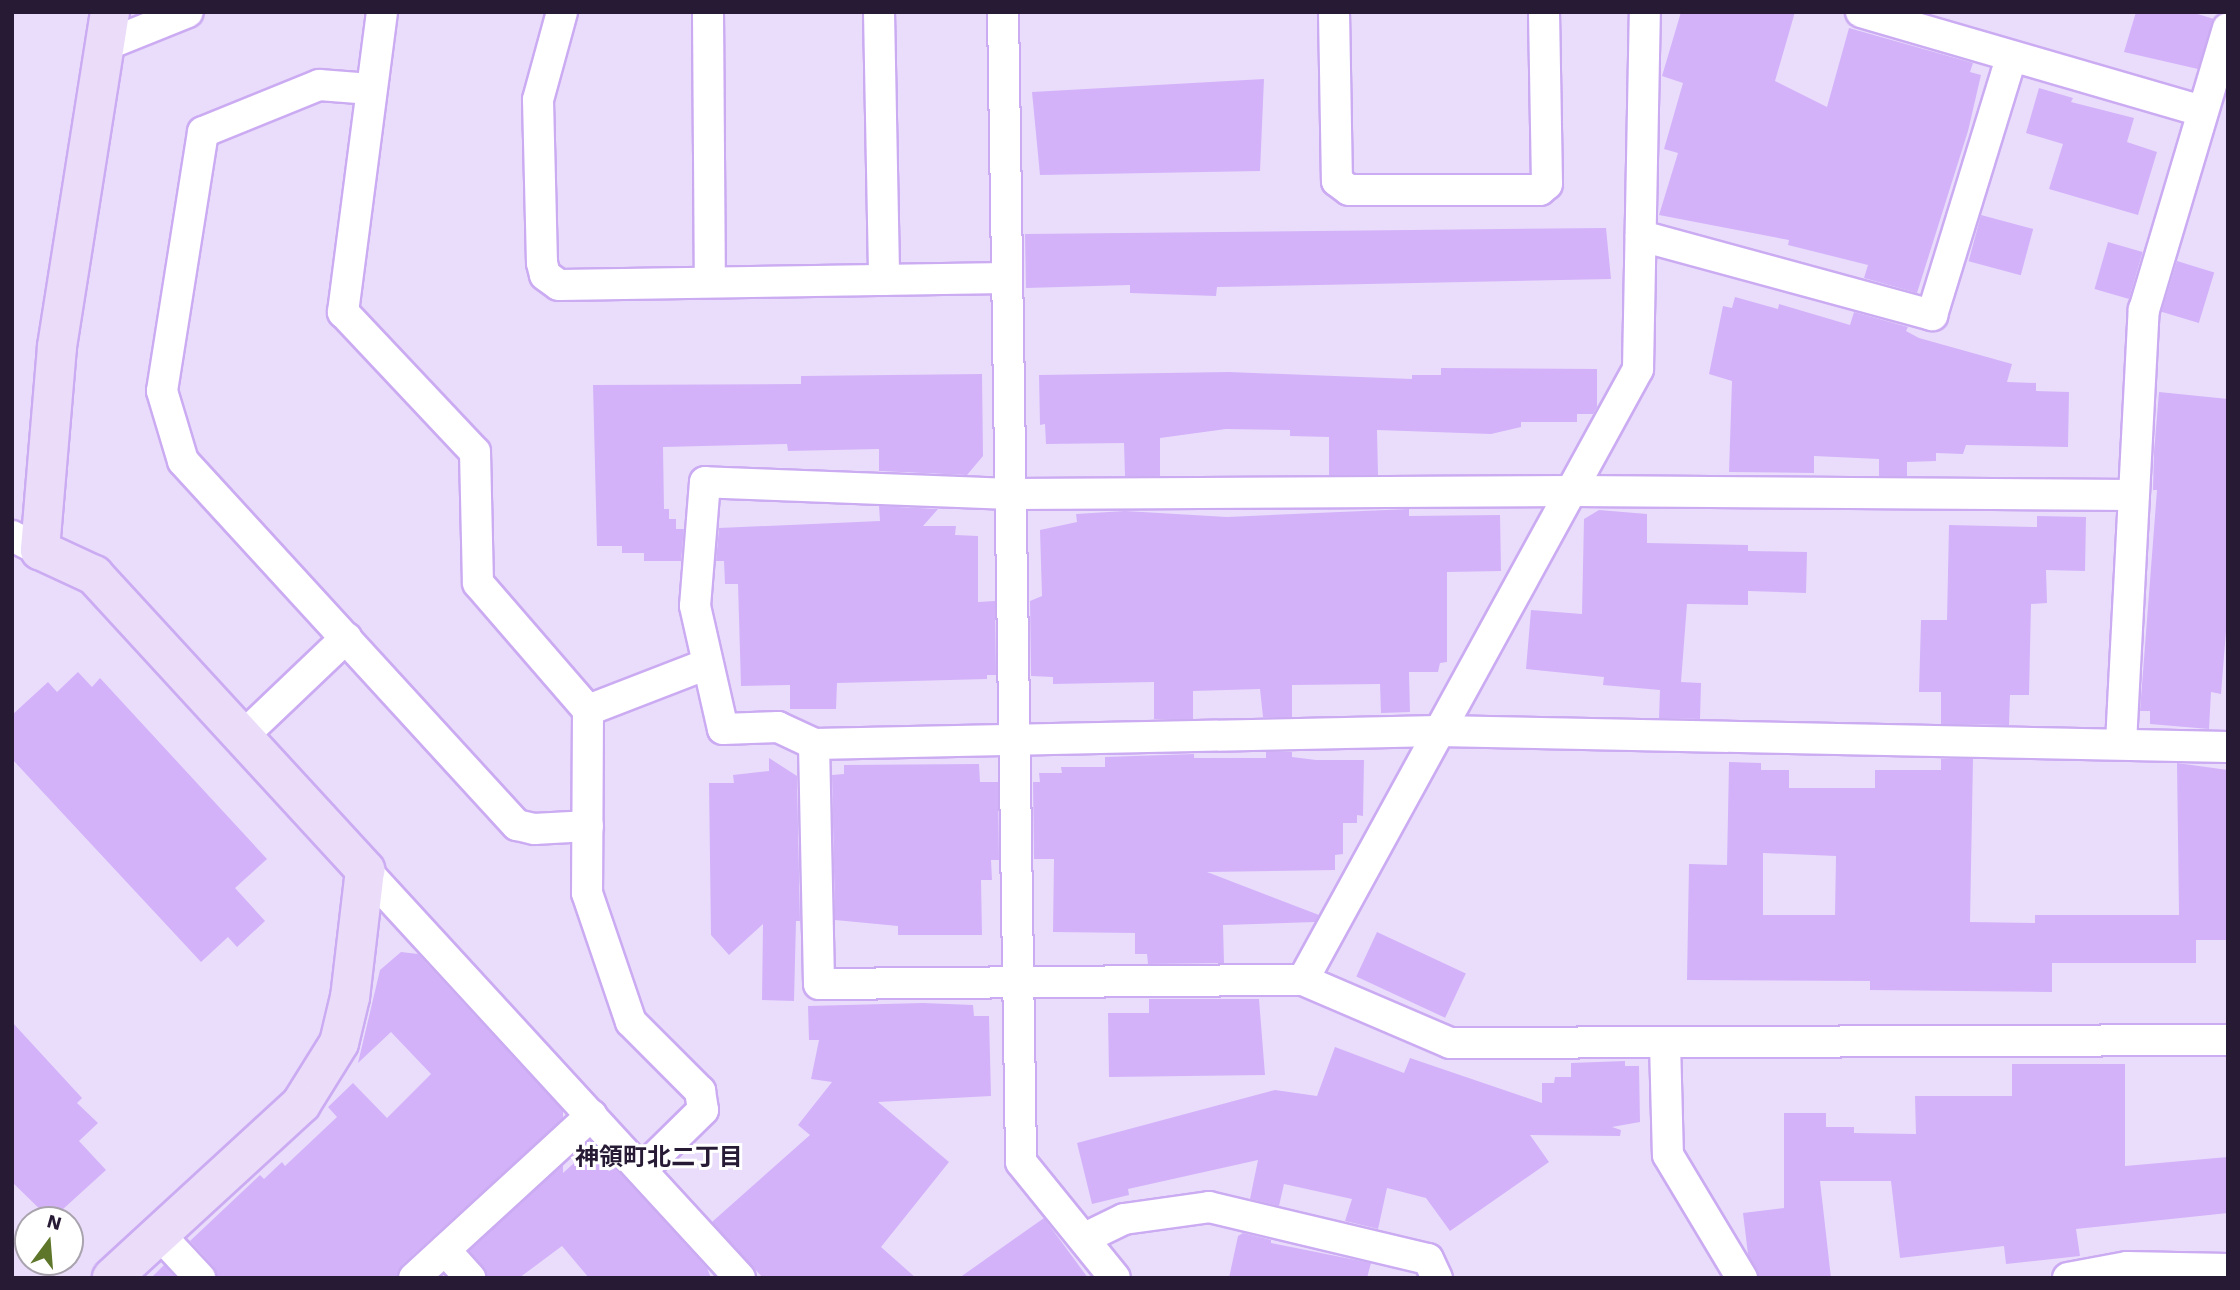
<!DOCTYPE html>
<meta charset="utf-8">
<style>
body{margin:0}
#map{position:relative;width:2240px;height:1290px;overflow:hidden;background:#eaddfb;font-family:"Work Sans","Noto Sans JP",sans-serif}
div>[style]{position:absolute}
[style*='--x']{left:calc(var(--x)*1px);top:calc(var(--y)*1px);width:calc(var(--w)*1px);rotate:calc(var(--a)*1deg)}
.building>*{inset:0;background:#d3b2fa;transform-origin:0 0}
.roads{filter:drop-shadow(2px 0 #cbabf2) drop-shadow(-2px 0 #cbabf2) drop-shadow(0 2px #cbabf2) drop-shadow(0 -2px #cbabf2)}
.street>*{height:30px;margin:-15px;padding:0 15px;transform-origin:15px;border-radius:15px;background:#fff}
.secondary>*{height:38px;margin:-19px;padding:0 19px;transform-origin:19px;border-radius:19px;background:#ebddfa}
span{translate:-50% -50%;white-space:nowrap;text-align:center;line-height:1.15;-webkit-text-stroke:6px #fff;paint-order:stroke}
.neighbourhood-label{font-size:24px;color:#271a35;font-weight:700}
.frame{position:absolute;inset:0;border:14px solid #271a35;pointer-events:none}
.north{position:absolute;left:14px;top:1206px;width:70px;height:70px;box-sizing:border-box;background:#fff;border:2px solid #a9a3ae;border-radius:50%;rotate:16deg;font-size:19px;font-weight:700;line-height:28px;text-align:center;color:#271a35}
.north::after{content:'';display:block;margin:auto;width:24px;height:32px;background:#5e7629;clip-path:polygon(50% 0,100% 100%,50% 72%,0 100%)}
</style>
<div id="map">
<div class="building">
<div style="clip-path:polygon(1681px 12px,1795px 12px,1775px 81px,1827px 107px,1849px 28px,1973px 63px,1970px 72px,1981px 75px,1968px 131px,1917px 293px,1864px 278px,1868px 265px,1788px 245px,1789px 240px,1659px 215px,1678px 153px,1664px 149px,1683px 83px,1662px 76px)"></div>
<div style="clip-path:polygon(2136px 12px,2191px 12px,2214px 19px,2198px 69px,2124px 52px)"></div>
<div style="clip-path:polygon(1264px 79px,1260px 171px,1040px 175px,1032px 92px)"></div>
<div style="clip-path:polygon(2039px 88px,2073px 98px,2071px 102px,2134px 118px,2127px 142px,2157px 152px,2138px 215px,2049px 189px,2063px 144px,2026px 133px)"></div>
<div style="left:1981px;top:215px;width:54px;height:48px;rotate:15deg"></div>
<div style="clip-path:polygon(1606px 228px,1611px 279px,1217px 287px,1216px 296px,1130px 293px,1130px 285px,1026px 288px,1025px 234px)"></div>
<div style="left:2108px;top:242px;width:36px;height:49px;rotate:16deg"></div>
<div style="left:2177px;top:261px;width:39px;height:53px;rotate:17deg"></div>
<div style="clip-path:polygon(1735px 297px,1778px 309px,1779px 304px,1850px 325px,1854px 312px,1908px 327px,1906px 331px,1919px 338px,2012px 364px,2007px 382px,2036px 383px,2036px 391px,2069px 392px,2068px 447px,1966px 445px,1963px 454px,1936px 453px,1936px 461px,1907px 462px,1907px 476px,1879px 476px,1879px 459px,1814px 456px,1814px 473px,1729px 472px,1732px 381px,1709px 374px,1723px 306px,1732px 308px)"></div>
<div style="clip-path:polygon(1441px 368px,1597px 369px,1597px 407px,1593px 414px,1577px 414px,1577px 422px,1521px 422px,1521px 427px,1491px 434px,1377px 430px,1378px 475px,1329px 475px,1329px 437px,1290px 436px,1290px 430px,1226px 429px,1160px 438px,1160px 476px,1125px 476px,1124px 443px,1046px 444px,1045px 424px,1040px 425px,1039px 375px,1229px 372px,1412px 379px,1412px 375px,1441px 375px)"></div>
<div style="clip-path:polygon(982px 374px,983px 456px,967px 475px,879px 471px,879px 449px,788px 451px,787px 444px,663px 447px,664px 509px,669px 509px,669px 519px,676px 519px,676px 529px,684px 529px,681px 561px,644px 561px,644px 553px,622px 553px,622px 546px,597px 546px,593px 385px,801px 384px,801px 376px)"></div>
<div style="clip-path:polygon(2159px 392px,2228px 399px,2228px 606px,2221px 694px,2211px 692px,2209px 729px,2150px 724px,2150px 711px,2140px 711px,2157px 490px,2153px 490px,2154px 452px)"></div>
<div style="clip-path:polygon(879px 506px,938px 509px,923px 526px,956px 526px,955px 535px,978px 536px,978px 602px,995px 601px,996px 675px,987px 675px,987px 679px,837px 683px,836px 709px,790px 709px,790px 685px,741px 686px,738px 584px,725px 584px,724px 561px,716px 561px,719px 528px,880px 521px)"></div>
<div style="clip-path:polygon(1409px 509px,1409px 516px,1500px 515px,1501px 571px,1447px 572px,1447px 662px,1440px 663px,1438px 672px,1409px 672px,1410px 712px,1381px 713px,1380px 684px,1292px 685px,1292px 717px,1263px 717px,1260px 689px,1193px 691px,1193px 719px,1154px 719px,1154px 682px,1053px 684px,1053px 677px,1031px 676px,1030px 601px,1042px 596px,1040px 530px,1077px 522px,1076px 514px,1125px 511px,1227px 517px)"></div>
<div style="clip-path:polygon(1599px 510px,1647px 514px,1647px 543px,1748px 545px,1748px 551px,1807px 552px,1806px 593px,1748px 591px,1748px 605px,1687px 604px,1681px 682px,1701px 683px,1700px 719px,1659px 718px,1660px 690px,1603px 685px,1604px 677px,1526px 669px,1531px 610px,1582px 614px,1584px 519px)"></div>
<div style="clip-path:polygon(2037px 516px,2086px 517px,2085px 571px,2046px 570px,2047px 603px,2031px 604px,2029px 695px,2010px 695px,2009px 725px,1941px 724px,1941px 692px,1919px 692px,1921px 620px,1947px 620px,1949px 525px,2037px 527px)"></div>
<div style="clip-path:polygon(78px 672px,92px 687px,100px 678px,267px 859px,235px 888px,265px 921px,237px 947px,228px 937px,201px 962px,12px 759px,12px 715px,48px 682px,57px 692px)"></div>
<div style="clip-path:polygon(1266px 752px,1292px 752px,1292px 757px,1316px 760px,1364px 760px,1363px 816px,1357px 815px,1357px 823px,1343px 823px,1343px 854px,1335px 855px,1335px 870px,1207px 872px,1319px 915px,1315px 922px,1223px 925px,1224px 963px,1148px 964px,1147px 954px,1135px 954px,1135px 933px,1053px 932px,1054px 859px,1034px 859px,1033px 782px,1040px 782px,1039px 773px,1062px 773px,1061px 767px,1105px 767px,1105px 757px,1194px 754px,1194px 758px,1266px 758px)"></div>
<div style="clip-path:polygon(769px 758px,797px 776px,800px 921px,796px 921px,794px 1001px,762px 1000px,763px 924px,729px 955px,711px 935px,709px 783px,734px 783px,733px 775px,769px 771px)"></div>
<div style="clip-path:polygon(evenodd,1941px 759px,1973px 759px,1970px 922px,2035px 923px,2035px 915px,2179px 915px,2177px 763px,2228px 770px,2228px 940px,2196px 940px,2196px 963px,2052px 963px,2052px 992px,1870px 990px,1870px 981px,1687px 980px,1689px 864px,1727px 865px,1729px 762px,1761px 763px,1761px 770px,1789px 770px,1789px 788px,1875px 788px,1875px 770px,1941px 770px,1941px 759px,1763px 853px,1836px 856px,1835px 915px,1763px 915px,1763px 853px)"></div>
<div style="clip-path:polygon(979px 764px,980px 782px,998px 782px,999px 860px,991px 860px,992px 880px,981px 880px,982px 935px,898px 935px,898px 926px,835px 920px,832px 775px,844px 774px,844px 765px)"></div>
<div style="left:1377px;top:932px;width:98px;height:49px;rotate:25deg"></div>
<div style="clip-path:polygon(401px 952px,418px 954px,563px 1111px,563px 1118px,402px 1265px,397px 1278px,217px 1278px,213px 1266px,190px 1241px,260px 1175px,264px 1179px,282px 1162px,285px 1166px,337px 1117px,328px 1107px,353px 1083px,387px 1118px,431px 1074px,391px 1032px,358px 1063px,380px 970px)"></div>
<div style="clip-path:polygon(1149px 999px,1259px 999px,1265px 1075px,1109px 1077px,1108px 1013px,1149px 1013px)"></div>
<div style="clip-path:polygon(923px 1003px,973px 1005px,974px 1016px,989px 1016px,991px 1096px,878px 1102px,949px 1162px,881px 1247px,916px 1278px,763px 1278px,712px 1222px,810px 1135px,798px 1125px,832px 1082px,811px 1079px,819px 1040px,809px 1040px,808px 1006px)"></div>
<div style="clip-path:polygon(12px 1022px,82px 1098px,77px 1103px,98px 1123px,79px 1141px,106px 1170px,51px 1220px,12px 1182px)"></div>
<div style="clip-path:polygon(1335px 1047px,1404px 1073px,1410px 1058px,1542px 1103px,1542px 1083px,1554px 1083px,1555px 1077px,1571px 1077px,1571px 1063px,1625px 1061px,1625px 1066px,1639px 1066px,1640px 1122px,1612px 1127px,1621px 1130px,1620px 1136px,1530px 1135px,1549px 1162px,1450px 1231px,1426px 1198px,1387px 1188px,1378px 1229px,1345px 1221px,1352px 1199px,1284px 1184px,1279px 1206px,1250px 1199px,1258px 1160px,1128px 1189px,1129px 1195px,1092px 1204px,1077px 1143px,1275px 1090px,1317px 1096px)"></div>
<div style="clip-path:polygon(2012px 1064px,2125px 1064px,2125px 1166px,2228px 1157px,2228px 1213px,2076px 1229px,2080px 1256px,2006px 1264px,2004px 1246px,1900px 1258px,1891px 1181px,1820px 1181px,1831px 1278px,1759px 1278px,1748px 1254px,1743px 1213px,1784px 1208px,1784px 1113px,1826px 1113px,1826px 1127px,1854px 1127px,1854px 1133px,1916px 1134px,1915px 1096px,2012px 1096px)"></div>
<div style="clip-path:polygon(594px 1145px,707px 1268px,711px 1278px,589px 1278px,562px 1246px,519px 1278px,487px 1278px,469px 1251px,563px 1165px,563px 1173px)"></div>
<div style="clip-path:polygon(1044px 1218px,1088px 1278px,959px 1278px)"></div>
<div style="clip-path:polygon(1243px 1233px,1271px 1240px,1271px 1243px,1371px 1263px,1367px 1278px,1229px 1278px,1238px 1236px)"></div>
<div style="clip-path:polygon(164px 1265px,176px 1278px,151px 1278px)"></div>
</div>
<div class="roads">
<div class="street">
<div style="--x:382;--y:12;--w:303;--a:97.4"></div>
<div style="--x:343;--y:312;--w:192;--a:46.7"></div>
<div style="--x:475;--y:452;--w:131;--a:88.7"></div>
<div style="--x:478;--y:583;--w:168;--a:49.1"></div>
<div style="--x:588;--y:710;--w:183;--a:90.3"></div>
<div style="--x:587;--y:893;--w:136;--a:71.2"></div>
<div style="--x:631;--y:1022;--w:98;--a:45"></div>
<div style="--x:700;--y:1091;--w:19;--a:81"></div>
<div style="--x:703;--y:1110;--w:86;--a:135.5"></div>
<div style="--x:562;--y:12;--w:91;--a:105.3"></div>
<div style="--x:538;--y:100;--w:163;--a:88.6"></div>
<div style="--x:542;--y:263;--w:12;--a:76"></div>
<div style="--x:545;--y:275;--w:17;--a:36"></div>
<div style="--x:559;--y:285;--w:448;--a:-0.9"></div>
<div style="--x:708;--y:12;--w:270;--a:89.6"></div>
<div style="--x:879;--y:12;--w:268;--a:88.9"></div>
<div style="--x:1003;--y:12;--w:1150;--a:89.1"></div>
<div style="--x:1021;--y:1162;--w:149;--a:51"></div>
<div style="--x:1334;--y:12;--w:169;--a:89"></div>
<div style="--x:1337;--y:181;--w:15;--a:37"></div>
<div style="--x:1349;--y:190;--w:191;--a:0"></div>
<div style="--x:1540;--y:190;--w:9;--a:-41"></div>
<div style="--x:1547;--y:184;--w:172;--a:-91"></div>
<div style="--x:1861;--y:12;--w:355;--a:16.2"></div>
<div style="--x:106;--y:45;--w:88;--a:-21.9"></div>
<div style="--x:371;--y:89;--w:52;--a:-175.6"></div>
<div style="--x:319;--y:85;--w:125;--a:157.9"></div>
<div style="--x:203;--y:132;--w:262;--a:99"></div>
<div style="--x:162;--y:391;--w:73;--a:73.3"></div>
<div style="--x:183;--y:461;--w:494;--a:47.5"></div>
<div style="--x:517;--y:825;--w:18;--a:13"></div>
<div style="--x:535;--y:829;--w:53;--a:-3.2"></div>
<div style="--x:1641;--y:236;--w:302;--a:15.2"></div>
<div style="--x:1932;--y:315;--w:269;--a:-72.9"></div>
<div style="--x:2133;--y:495;--w:558;--a:-179.59"></div>
<div style="--x:1575;--y:491;--w:564;--a:179.7"></div>
<div style="--x:1011;--y:494;--w:306;--a:-177.8"></div>
<div style="--x:705;--y:482;--w:124;--a:94.6"></div>
<div style="--x:695;--y:606;--w:126;--a:77.2"></div>
<div style="--x:723;--y:729;--w:55;--a:-2.1"></div>
<div style="--x:778;--y:727;--w:40;--a:25"></div>
<div style="--x:814;--y:744;--w:625;--a:-1.19"></div>
<div style="--x:1439;--y:731;--w:789;--a:1.16"></div>
<div style="--x:12;--y:536;--w:31;--a:27"></div>
<div style="--x:588;--y:710;--w:128;--a:-21.1"></div>
<div style="--x:242;--y:737;--w:144;--a:-43.6"></div>
<div style="--x:2121;--y:743;--w:434;--a:-87"></div>
<div style="--x:2144;--y:310;--w:294;--a:-73.4"></div>
<div style="--x:814;--y:744;--w:240;--a:88.8"></div>
<div style="--x:819;--y:984;--w:484;--a:-0.5"></div>
<div style="--x:1303;--y:980;--w:160;--a:23.2"></div>
<div style="--x:1450;--y:1043;--w:778;--a:-0.22"></div>
<div style="--x:365;--y:870;--w:554;--a:47.41"></div>
<div style="--x:1303;--y:980;--w:697;--a:-61.26"></div>
<div style="--x:1638;--y:369;--w:357;--a:-88.9"></div>
<div style="--x:1665;--y:1043;--w:112;--a:88.5"></div>
<div style="--x:1668;--y:1155;--w:144;--a:59"></div>
<div style="--x:158;--y:1233;--w:62;--a:47"></div>
<div style="--x:1087;--y:1237;--w:41;--a:-25.9"></div>
<div style="--x:1124;--y:1219;--w:86;--a:-8"></div>
<div style="--x:1209;--y:1207;--w:225;--a:13.4"></div>
<div style="--x:1428;--y:1259;--w:21;--a:65"></div>
<div style="--x:445;--y:1250;--w:38;--a:48"></div>
<div style="--x:414;--y:1278;--w:241;--a:-42.5"></div>
<div style="--x:2068;--y:1278;--w:60;--a:-10.6"></div>
<div style="--x:2127;--y:1267;--w:101;--a:1.1"></div>
</div>
<div class="secondary">
<div style="--x:110;--y:12;--w:339;--a:99"></div>
<div style="--x:57;--y:347;--w:204;--a:94.8"></div>
<div style="--x:40;--y:550;--w:60;--a:24.8"></div>
<div style="--x:94;--y:575;--w:401;--a:47.4"></div>
<div style="--x:365;--y:870;--w:128;--a:96.7"></div>
<div style="--x:350;--y:997;--w:47;--a:103.4"></div>
<div style="--x:339;--y:1043;--w:72;--a:121.9"></div>
<div style="--x:301;--y:1104;--w:257;--a:137.4"></div>
</div>
</div>
<div class="neighbourhood-label">
<span style="left:659px;top:1158px">神領町北二丁目</span>
</div>
<div class="frame"></div>
<div class="north">N</div>
</div>
